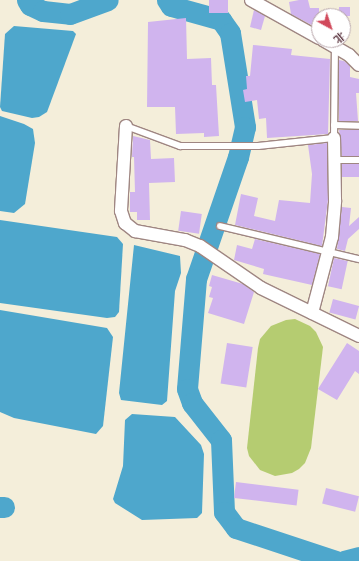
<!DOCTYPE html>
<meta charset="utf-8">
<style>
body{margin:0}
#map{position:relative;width:359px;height:561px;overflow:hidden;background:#f4eeda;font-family:Vollkorn,"Noto Serif SC",serif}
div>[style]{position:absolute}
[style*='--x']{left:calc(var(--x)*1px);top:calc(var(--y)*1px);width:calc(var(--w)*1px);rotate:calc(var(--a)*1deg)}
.green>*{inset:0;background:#b5cc71}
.water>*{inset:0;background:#4ea7cc}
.river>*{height:21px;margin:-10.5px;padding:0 10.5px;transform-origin:10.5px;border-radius:10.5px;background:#4ea7cc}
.building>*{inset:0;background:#d0b4ee;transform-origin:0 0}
.roads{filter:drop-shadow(1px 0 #9f8682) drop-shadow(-1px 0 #9f8682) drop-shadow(0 1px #9f8682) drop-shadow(0 -1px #9f8682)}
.service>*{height:6px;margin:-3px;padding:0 3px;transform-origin:3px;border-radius:3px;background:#fff}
.minor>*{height:12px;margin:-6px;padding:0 6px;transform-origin:6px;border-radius:6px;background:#fff}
span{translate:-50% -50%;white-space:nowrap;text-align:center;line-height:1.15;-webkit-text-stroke:3px #fff;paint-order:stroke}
.north{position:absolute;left:311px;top:8px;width:40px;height:40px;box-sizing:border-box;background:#fff;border:1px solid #b7a5aa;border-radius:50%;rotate:140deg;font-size:11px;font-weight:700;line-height:16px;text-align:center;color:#4a1f2b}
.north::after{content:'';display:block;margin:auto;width:14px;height:18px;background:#d1495b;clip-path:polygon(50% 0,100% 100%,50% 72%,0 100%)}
</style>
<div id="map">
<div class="green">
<div style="clip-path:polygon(295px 319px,310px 326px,316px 332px,323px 347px,311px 448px,305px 463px,299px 469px,292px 473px,275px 476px,260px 470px,249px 456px,247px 448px,258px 348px,260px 339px,271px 326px,286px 320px)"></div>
</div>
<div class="water">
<div style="clip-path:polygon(14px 26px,73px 31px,76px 34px,47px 112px,39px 117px,32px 118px,2px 111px,0 107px,5px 34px)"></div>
<div style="clip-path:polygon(0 116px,24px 124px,33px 129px,35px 143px,25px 204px,14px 213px,0 211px)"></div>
<div style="clip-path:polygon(0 220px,117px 237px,123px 244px,119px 312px,115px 317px,107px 318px,0 303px)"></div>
<div style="clip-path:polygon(134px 245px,180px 256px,181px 273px,175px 291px,167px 401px,162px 405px,121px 400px,119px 393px)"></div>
<div style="clip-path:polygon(0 310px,107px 328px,113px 337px,103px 426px,96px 434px,14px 418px,0 412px)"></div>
<div style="clip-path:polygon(132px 414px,175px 417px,201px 445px,204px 454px,202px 513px,197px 518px,142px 520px,115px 503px,113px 499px,123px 466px,125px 420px)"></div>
</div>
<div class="river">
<div style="--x:27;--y:0;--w:6;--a:59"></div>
<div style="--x:30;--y:5;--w:14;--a:25"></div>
<div style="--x:43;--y:11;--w:27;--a:6"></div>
<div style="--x:70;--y:14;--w:40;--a:-20.2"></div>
<div style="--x:167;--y:0;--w:7;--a:56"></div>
<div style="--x:171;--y:6;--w:52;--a:15.6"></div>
<div style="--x:221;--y:20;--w:16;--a:55"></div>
<div style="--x:230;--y:33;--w:95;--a:80.9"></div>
<div style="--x:245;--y:127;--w:31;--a:103"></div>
<div style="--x:238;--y:157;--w:129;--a:109"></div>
<div style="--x:196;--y:279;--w:110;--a:94.7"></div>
<div style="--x:187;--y:389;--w:15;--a:70"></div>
<div style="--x:192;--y:403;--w:47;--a:51.9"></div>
<div style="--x:221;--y:440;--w:72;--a:87.6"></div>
<div style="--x:224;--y:512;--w:20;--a:53"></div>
<div style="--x:236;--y:528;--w:105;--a:18.3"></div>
<div style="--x:0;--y:507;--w:4;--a:0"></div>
<div style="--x:344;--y:561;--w:16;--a:-15"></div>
</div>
<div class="building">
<div style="left:209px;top:0;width:19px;height:13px"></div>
<div style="clip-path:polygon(299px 0,308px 0,310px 8px,319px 8px,319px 29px,291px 14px,289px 2px)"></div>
<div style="left:339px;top:7px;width:11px;height:9px"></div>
<div style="clip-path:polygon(254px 10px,265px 16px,261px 30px,250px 27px)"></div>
<div style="clip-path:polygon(186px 18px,187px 59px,211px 58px,212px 85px,216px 85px,219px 136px,204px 137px,204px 133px,176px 134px,175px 107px,147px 107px,148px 22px)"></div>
<div style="clip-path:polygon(253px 45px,292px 49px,291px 55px,330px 59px,328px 134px,267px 138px,266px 118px,259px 119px,257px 100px,245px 102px,243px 90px,247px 89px,246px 76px,250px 76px)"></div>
<div style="clip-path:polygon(339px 60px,344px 61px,350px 66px,350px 77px,359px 79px,359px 93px,356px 93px,358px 121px,339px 121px)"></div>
<div style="clip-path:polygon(339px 130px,359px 130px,359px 156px,342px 156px)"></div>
<div style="clip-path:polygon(133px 136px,150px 140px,151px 159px,174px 158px,175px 182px,149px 183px,150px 220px,137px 220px,137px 212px,130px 212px,130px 192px,135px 192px,134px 157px,132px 157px)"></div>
<div style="clip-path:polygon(327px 143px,328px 200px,322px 246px,235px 225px,241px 194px,258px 198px,254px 216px,275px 221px,279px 200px,310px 203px,312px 174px,308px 145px)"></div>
<div style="left:342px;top:164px;width:17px;height:13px"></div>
<div style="clip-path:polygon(342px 207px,351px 208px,349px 226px,359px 217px,359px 229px,348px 239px,345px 251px,337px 249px)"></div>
<div style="left:181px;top:211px;width:21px;height:20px;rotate:8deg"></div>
<div style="clip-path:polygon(255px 239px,320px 254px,312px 285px,263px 274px,264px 269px,234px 260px,237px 245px,252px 249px)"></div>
<div style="left:334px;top:258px;width:14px;height:29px;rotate:12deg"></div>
<div style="clip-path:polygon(212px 275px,243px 284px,254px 292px,244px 324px,208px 313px,213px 298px,209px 297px,212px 287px,209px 286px)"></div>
<div style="left:333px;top:299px;width:27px;height:14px;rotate:15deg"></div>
<div style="left:227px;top:343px;width:26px;height:41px;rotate:9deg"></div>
<div style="clip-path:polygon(347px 343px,359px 351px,359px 374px,355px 371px,337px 400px,318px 389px)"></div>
<div style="left:236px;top:482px;width:63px;height:16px;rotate:7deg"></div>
<div style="left:326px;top:488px;width:34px;height:16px;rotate:14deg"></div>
</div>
<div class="roads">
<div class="service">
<div style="--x:334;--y:125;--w:25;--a:2"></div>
<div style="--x:126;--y:126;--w:58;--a:20.3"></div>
<div style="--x:180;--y:146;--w:78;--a:0"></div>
<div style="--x:258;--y:146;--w:76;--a:-6"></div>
<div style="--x:334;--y:138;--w:91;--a:-89.4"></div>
<div style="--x:335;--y:160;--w:24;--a:0"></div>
<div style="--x:220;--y:226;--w:143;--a:13.4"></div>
</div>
<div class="minor">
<div style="--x:251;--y:0;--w:78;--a:29.2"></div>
<div style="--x:323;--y:40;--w:30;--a:30"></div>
<div style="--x:349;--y:55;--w:14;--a:45"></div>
<div style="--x:126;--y:126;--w:85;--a:93.4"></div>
<div style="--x:121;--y:211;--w:13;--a:72"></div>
<div style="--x:125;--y:223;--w:13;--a:39"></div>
<div style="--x:135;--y:231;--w:51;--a:10.2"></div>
<div style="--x:185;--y:240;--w:16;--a:22"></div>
<div style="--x:200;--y:246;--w:74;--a:34.5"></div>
<div style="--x:261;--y:288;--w:109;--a:26.1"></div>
<div style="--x:312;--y:313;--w:79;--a:-75.3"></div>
<div style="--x:332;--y:237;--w:37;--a:-85"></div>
<div style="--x:335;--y:200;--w:62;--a:-90.9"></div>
</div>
</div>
<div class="north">北</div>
</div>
